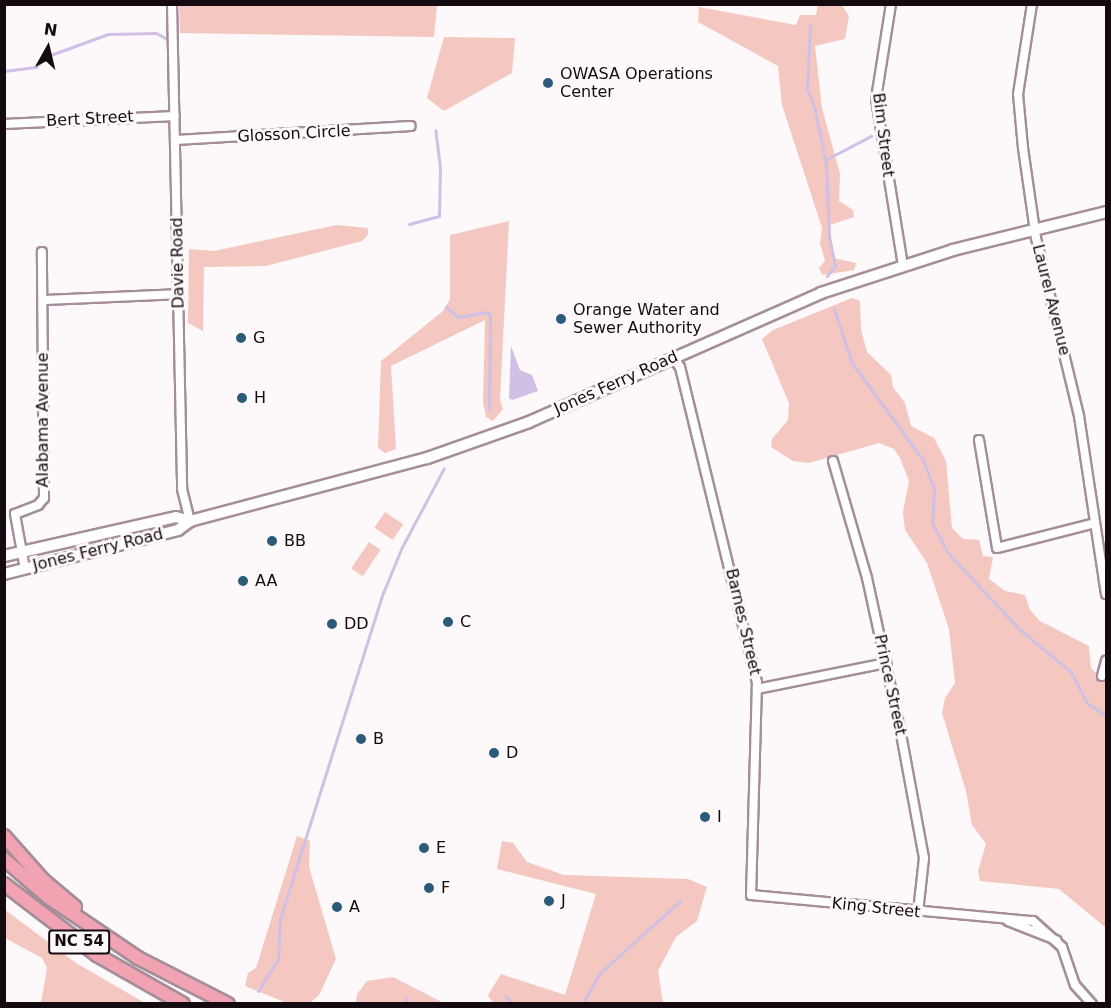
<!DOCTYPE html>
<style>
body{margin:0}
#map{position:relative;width:1111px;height:1008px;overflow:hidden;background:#fdf8fa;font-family:"DejaVu Sans",sans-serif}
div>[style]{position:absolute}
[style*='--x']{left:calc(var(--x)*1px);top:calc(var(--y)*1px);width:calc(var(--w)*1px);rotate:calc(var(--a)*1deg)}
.green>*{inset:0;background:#f4c8c0;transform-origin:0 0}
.water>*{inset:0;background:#d0c0e6}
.stream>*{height:3px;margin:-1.5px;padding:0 1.5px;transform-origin:1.5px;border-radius:1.5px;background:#d0c0e6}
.roads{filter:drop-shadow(2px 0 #a58d99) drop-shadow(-2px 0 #a58d99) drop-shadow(0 2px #a58d99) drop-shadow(0 -2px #a58d99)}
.minor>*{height:8px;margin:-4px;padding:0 4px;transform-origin:4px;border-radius:4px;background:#fff}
.secondary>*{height:10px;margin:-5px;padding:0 5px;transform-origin:5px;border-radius:5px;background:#fff}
.trunk>*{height:12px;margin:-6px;padding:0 6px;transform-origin:6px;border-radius:6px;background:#f2a3b2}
.dots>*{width:16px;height:16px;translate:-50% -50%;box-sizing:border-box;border:3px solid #fdf8fa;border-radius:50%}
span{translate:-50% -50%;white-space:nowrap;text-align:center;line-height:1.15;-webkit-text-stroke:6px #fdf8fa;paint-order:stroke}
.shield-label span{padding:2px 4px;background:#fdf8fa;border:2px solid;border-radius:4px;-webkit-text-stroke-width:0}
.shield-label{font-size:15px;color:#140b10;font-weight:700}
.poi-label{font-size:16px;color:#140b10}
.left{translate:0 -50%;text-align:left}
.street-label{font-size:16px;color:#140b10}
.frame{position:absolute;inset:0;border:6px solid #140b10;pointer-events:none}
.north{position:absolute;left:18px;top:18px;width:60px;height:60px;-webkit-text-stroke:4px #fdf8fa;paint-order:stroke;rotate:8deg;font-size:16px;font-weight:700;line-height:24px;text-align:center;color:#140b10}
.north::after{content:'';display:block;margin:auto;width:21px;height:27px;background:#140b10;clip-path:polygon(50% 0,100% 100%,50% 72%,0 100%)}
</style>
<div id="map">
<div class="green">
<div style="clip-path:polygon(179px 5px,179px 4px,437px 5px,434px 37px,180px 33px)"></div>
<div style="clip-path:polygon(818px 5px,842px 5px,849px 16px,845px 39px,815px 46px,822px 108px,840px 174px,839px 201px,853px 210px,854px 217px,830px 225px,833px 258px,856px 263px,854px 270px,823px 275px,819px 269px,825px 260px,820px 244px,822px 228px,782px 105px,778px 66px,698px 22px,699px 7px,796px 25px,800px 15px,816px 15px)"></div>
<div style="clip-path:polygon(444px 37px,515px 38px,512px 73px,444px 111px,427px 98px)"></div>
<div style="clip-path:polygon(509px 221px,500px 399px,503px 409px,493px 421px,486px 417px,483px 402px,485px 320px,391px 366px,396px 449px,385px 453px,378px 448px,381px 361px,443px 311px,450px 299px,450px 235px)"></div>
<div style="clip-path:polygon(337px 225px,368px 228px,368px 235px,362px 241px,266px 266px,204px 267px,203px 331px,188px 323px,189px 249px,214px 251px)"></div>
<div style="clip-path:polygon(852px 298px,860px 301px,861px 330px,867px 352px,891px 375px,893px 387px,905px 403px,911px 426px,934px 438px,946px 461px,952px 528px,963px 539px,979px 540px,983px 556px,993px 557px,989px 579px,1005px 591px,1025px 595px,1030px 610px,1040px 621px,1089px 646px,1091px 668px,1106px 683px,1106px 928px,1059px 889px,980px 881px,978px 871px,986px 844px,972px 825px,966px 791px,942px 713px,945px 698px,955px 683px,949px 629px,927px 563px,905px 530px,903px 512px,909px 481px,900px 458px,894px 449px,879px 443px,809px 463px,793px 461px,771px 447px,772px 439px,788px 420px,789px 403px,762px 339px,773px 330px)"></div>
<div style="left:385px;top:512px;width:22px;height:19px;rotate:34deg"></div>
<div style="left:369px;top:542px;width:14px;height:32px;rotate:34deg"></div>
<div style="clip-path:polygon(297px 836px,310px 841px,309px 867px,336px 959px,319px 995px,310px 1003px,287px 1003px,245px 986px,248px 973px,256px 968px)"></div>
<div style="clip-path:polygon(502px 841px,513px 843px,527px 862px,564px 875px,688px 879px,707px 887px,697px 921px,676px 937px,658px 971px,663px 1003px,493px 1003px,488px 995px,501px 974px,565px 995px,596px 894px,497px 869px)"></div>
<div style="clip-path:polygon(4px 909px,76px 963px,145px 1003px,41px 1003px,47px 968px,42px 958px,5px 938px)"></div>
<div style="clip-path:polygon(393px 977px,440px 1001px,441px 1003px,356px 1003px,357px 994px,367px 981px)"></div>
</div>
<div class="water">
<div style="clip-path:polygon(511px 346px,520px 370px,532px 375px,538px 391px,512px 400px,509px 398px)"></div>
</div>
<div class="stream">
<div style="--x:810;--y:25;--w:64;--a:92.7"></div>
<div style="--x:807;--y:89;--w:22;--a:69"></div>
<div style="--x:815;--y:110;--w:56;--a:78.7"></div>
<div style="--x:826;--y:165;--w:72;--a:87.6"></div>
<div style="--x:829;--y:237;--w:30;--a:78"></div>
<div style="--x:835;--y:266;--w:13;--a:129"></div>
<div style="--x:4;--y:71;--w:32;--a:-7"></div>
<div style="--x:36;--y:67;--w:13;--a:-48"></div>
<div style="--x:45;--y:57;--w:67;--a:-20.1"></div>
<div style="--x:108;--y:34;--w:48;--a:-1.2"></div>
<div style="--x:156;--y:33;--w:13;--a:29"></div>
<div style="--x:825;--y:160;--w:52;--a:-27.6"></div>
<div style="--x:409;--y:224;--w:31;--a:-15"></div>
<div style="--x:439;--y:216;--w:48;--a:-88.8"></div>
<div style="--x:440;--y:168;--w:38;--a:-97"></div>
<div style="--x:446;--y:307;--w:16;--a:40"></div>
<div style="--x:458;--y:317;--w:29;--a:-10"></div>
<div style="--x:487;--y:312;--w:5;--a:53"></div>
<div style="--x:490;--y:316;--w:93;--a:90.6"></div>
<div style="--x:834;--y:309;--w:57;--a:71.6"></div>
<div style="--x:852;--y:363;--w:120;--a:53.8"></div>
<div style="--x:923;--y:460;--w:30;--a:69"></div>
<div style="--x:934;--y:488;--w:35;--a:93"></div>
<div style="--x:932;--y:523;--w:34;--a:62"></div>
<div style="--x:948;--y:553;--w:104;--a:46.9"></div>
<div style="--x:1019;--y:629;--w:67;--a:39.6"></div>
<div style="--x:1071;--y:672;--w:35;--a:63"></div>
<div style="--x:1087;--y:703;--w:23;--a:34"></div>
<div style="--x:258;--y:991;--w:38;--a:-58"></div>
<div style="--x:278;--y:959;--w:40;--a:-87.1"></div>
<div style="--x:280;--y:919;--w:342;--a:-72.5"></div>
<div style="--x:383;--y:593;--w:50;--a:-67.6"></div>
<div style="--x:402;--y:547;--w:89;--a:-62"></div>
<div style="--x:505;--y:996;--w:11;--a:45"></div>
<div style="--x:405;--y:1004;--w:7;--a:-82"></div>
<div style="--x:582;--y:1004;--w:36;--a:-60"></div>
<div style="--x:600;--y:973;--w:109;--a:-42"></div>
</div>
<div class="roads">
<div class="minor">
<div style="--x:172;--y:4;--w:485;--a:88.8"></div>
<div style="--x:182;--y:489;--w:33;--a:76"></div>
<div style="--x:891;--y:4;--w:96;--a:99"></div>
<div style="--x:876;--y:99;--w:168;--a:80.8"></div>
<div style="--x:1032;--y:4;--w:91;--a:98.8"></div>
<div style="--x:1018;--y:94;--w:54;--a:84.7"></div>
<div style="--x:1023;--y:148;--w:91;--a:81.8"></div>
<div style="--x:1036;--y:238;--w:183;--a:76.4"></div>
<div style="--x:1079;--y:416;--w:180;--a:81.4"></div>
<div style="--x:4;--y:124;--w:171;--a:-2.7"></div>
<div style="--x:176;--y:140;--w:235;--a:-3.4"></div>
<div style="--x:43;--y:300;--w:135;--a:-2.5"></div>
<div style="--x:673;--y:358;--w:11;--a:52"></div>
<div style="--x:680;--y:367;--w:324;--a:76.3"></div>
<div style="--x:757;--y:682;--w:213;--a:91.6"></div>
<div style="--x:751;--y:895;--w:283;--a:5.3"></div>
<div style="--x:1033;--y:921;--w:39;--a:42"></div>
<div style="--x:1062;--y:947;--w:40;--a:71.1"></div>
<div style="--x:1075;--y:985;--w:25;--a:48"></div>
<div style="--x:979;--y:440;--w:109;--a:80.5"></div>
<div style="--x:997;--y:548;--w:101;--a:-14.3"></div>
<div style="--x:833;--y:461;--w:122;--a:73.8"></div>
<div style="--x:867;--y:578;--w:160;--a:77.7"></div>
<div style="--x:901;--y:734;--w:126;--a:79.5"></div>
<div style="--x:924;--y:858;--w:54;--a:96.3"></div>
<div style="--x:25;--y:569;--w:56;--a:-100.3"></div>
<div style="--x:15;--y:514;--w:25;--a:-21"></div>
<div style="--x:38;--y:505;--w:9;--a:-49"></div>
<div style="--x:44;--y:498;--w:246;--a:-90.5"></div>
<div style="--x:1102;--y:676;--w:16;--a:-75"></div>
<div style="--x:757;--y:689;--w:132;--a:-11.4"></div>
<div style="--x:1008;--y:921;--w:52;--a:21.6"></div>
</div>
<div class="secondary">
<div style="--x:4;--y:556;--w:176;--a:-12.8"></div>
<div style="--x:176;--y:517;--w:15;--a:16"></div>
<div style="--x:4;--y:574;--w:179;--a:-14.2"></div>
<div style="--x:178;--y:530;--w:15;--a:-37"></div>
<div style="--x:190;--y:521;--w:245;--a:-14.9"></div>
<div style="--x:427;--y:458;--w:108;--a:-19.4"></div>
<div style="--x:529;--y:422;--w:319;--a:-23.8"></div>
<div style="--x:821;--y:293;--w:139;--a:-18"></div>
<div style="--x:953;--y:250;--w:158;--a:-13.9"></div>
</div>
<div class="trunk">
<div style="--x:4;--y:836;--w:59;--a:48.4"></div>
<div style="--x:43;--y:880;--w:42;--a:40.2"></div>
<div style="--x:4;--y:859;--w:58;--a:40.8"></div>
<div style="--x:48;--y:897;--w:109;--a:34.1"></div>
<div style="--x:138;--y:958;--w:101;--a:27.1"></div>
<div style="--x:4;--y:884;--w:117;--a:37.4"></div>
<div style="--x:97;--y:955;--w:99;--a:29.7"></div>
</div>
</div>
<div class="dots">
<div style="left:548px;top:83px;background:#2b5b79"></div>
<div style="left:561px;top:319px;background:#2b5b79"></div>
<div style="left:241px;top:338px;background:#2b5b79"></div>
<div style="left:242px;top:398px;background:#2b5b79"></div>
<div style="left:272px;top:541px;background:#2b5b79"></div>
<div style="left:243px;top:581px;background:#2b5b79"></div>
<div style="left:448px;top:622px;background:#2b5b79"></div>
<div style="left:332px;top:624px;background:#2b5b79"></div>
<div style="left:361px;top:739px;background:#2b5b79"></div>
<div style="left:494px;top:753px;background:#2b5b79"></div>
<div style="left:705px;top:817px;background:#2b5b79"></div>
<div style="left:424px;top:848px;background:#2b5b79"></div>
<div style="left:429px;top:888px;background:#2b5b79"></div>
<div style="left:549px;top:901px;background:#2b5b79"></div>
<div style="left:337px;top:907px;background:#2b5b79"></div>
</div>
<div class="shield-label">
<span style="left:79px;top:942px">NC 54</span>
</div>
<div class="poi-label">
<span class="left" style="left:560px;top:83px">OWASA Operations<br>Center</span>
<span class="left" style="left:573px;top:319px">Orange Water and<br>Sewer Authority</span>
<span class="left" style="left:253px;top:338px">G</span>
<span class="left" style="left:254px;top:398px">H</span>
<span class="left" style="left:284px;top:541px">BB</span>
<span class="left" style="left:255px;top:581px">AA</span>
<span class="left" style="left:460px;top:622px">C</span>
<span class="left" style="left:344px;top:624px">DD</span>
<span class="left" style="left:373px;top:739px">B</span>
<span class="left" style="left:506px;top:753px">D</span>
<span class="left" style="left:717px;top:817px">I</span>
<span class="left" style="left:436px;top:848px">E</span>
<span class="left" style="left:441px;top:888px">F</span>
<span class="left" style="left:561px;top:901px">J</span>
<span class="left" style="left:349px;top:907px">A</span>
</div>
<div class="street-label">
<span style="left:90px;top:119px;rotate:-3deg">Bert Street</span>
<span style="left:294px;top:134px;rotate:-3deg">Glosson Circle</span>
<span style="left:883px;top:135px;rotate:83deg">Bim Street</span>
<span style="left:178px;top:263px;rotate:-91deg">Davie Road</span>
<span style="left:1051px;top:300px;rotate:76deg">Laurel Avenue</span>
<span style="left:616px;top:383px;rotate:-24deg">Jones Ferry Road</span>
<span style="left:43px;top:420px;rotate:-90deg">Alabama Avenue</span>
<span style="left:98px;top:550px;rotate:-14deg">Jones Ferry Road</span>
<span style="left:743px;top:622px;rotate:77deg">Barnes Street</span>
<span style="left:890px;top:685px;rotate:78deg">Prince Street</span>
<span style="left:876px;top:908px;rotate:6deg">King Street</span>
</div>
<div class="frame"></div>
<div class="north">N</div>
</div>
